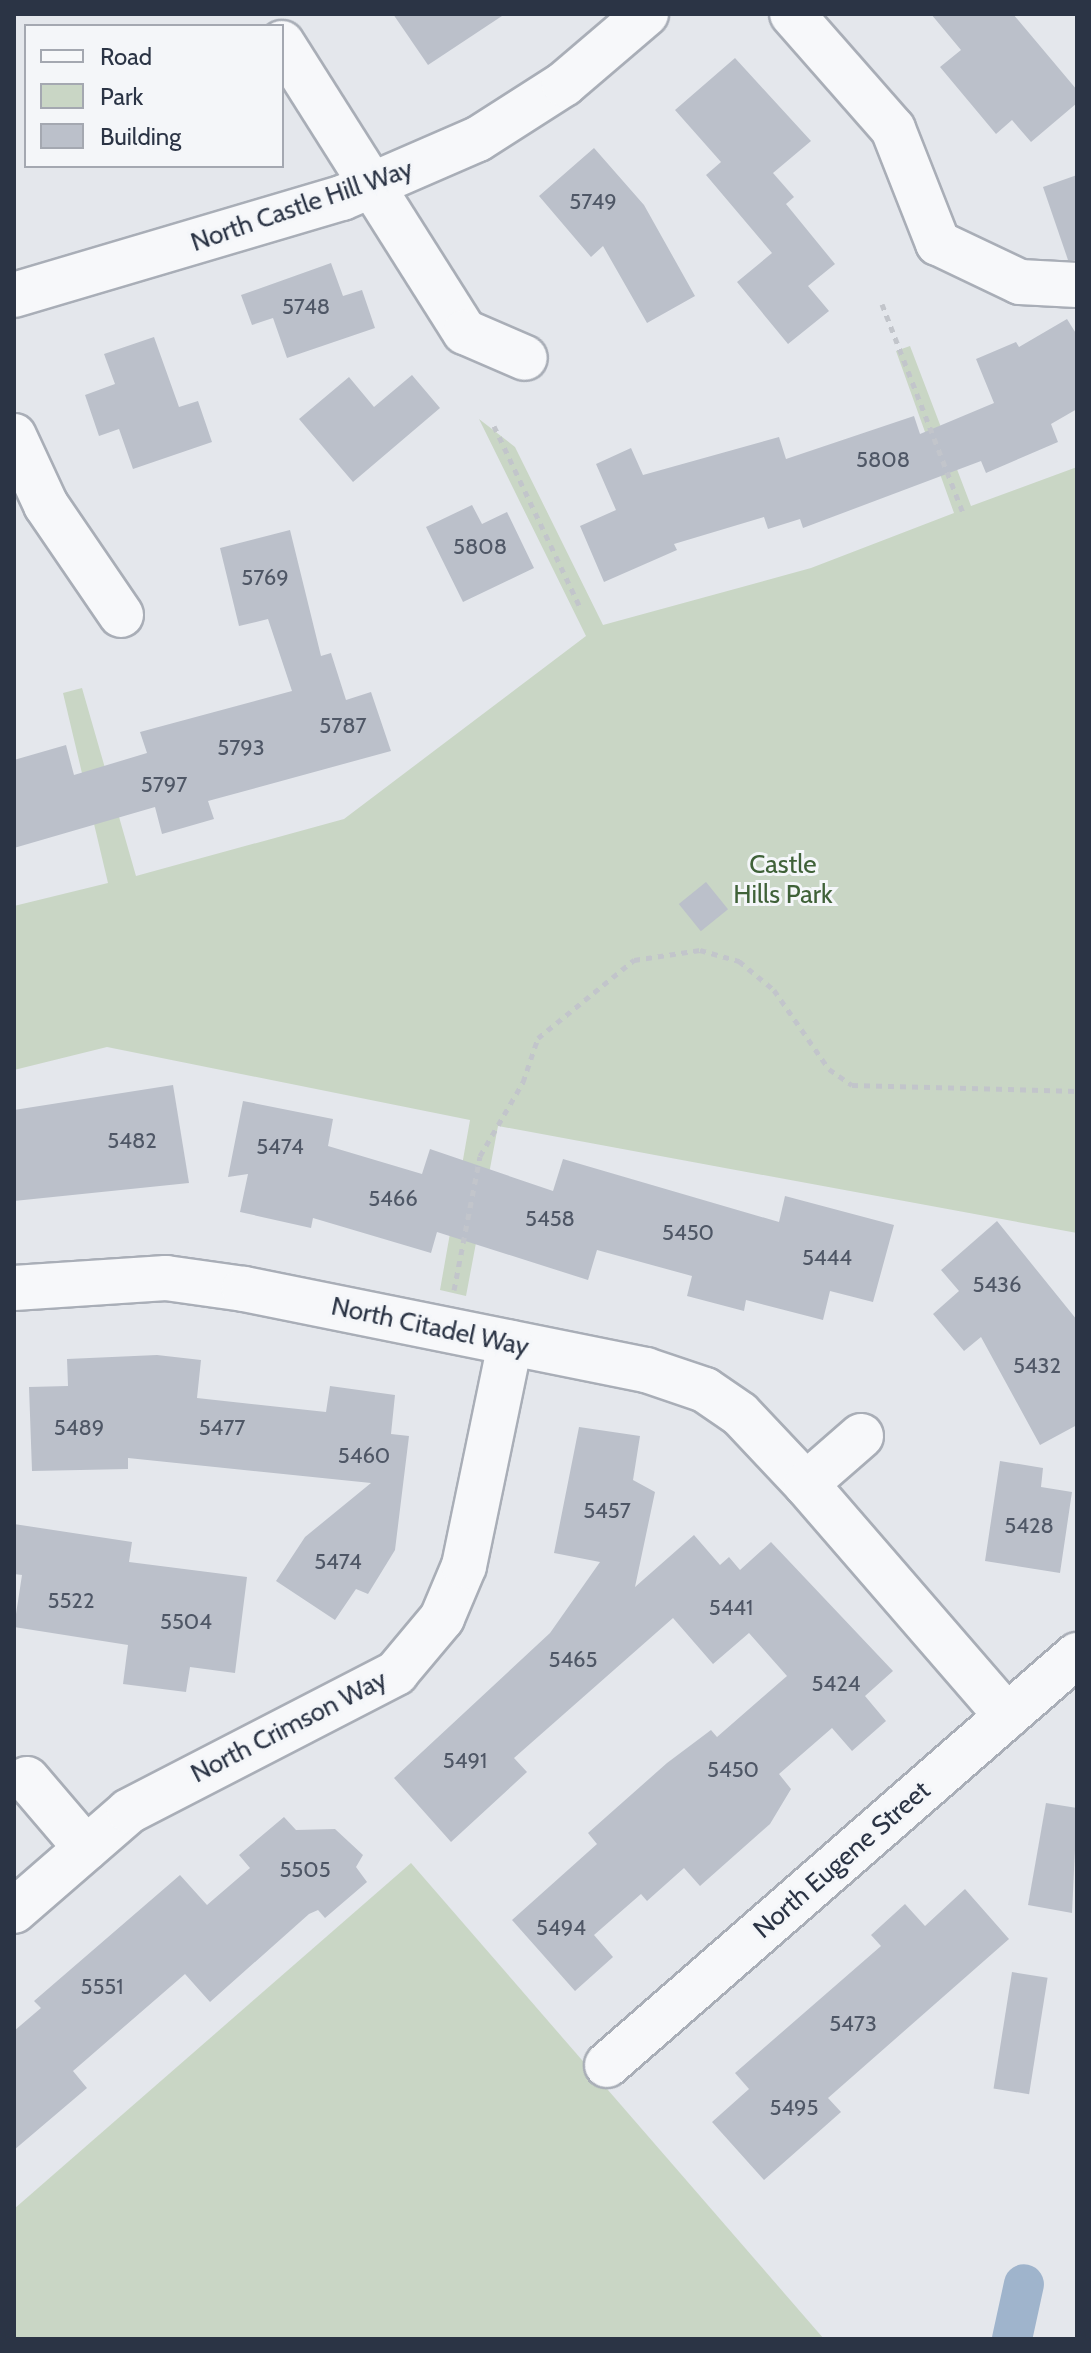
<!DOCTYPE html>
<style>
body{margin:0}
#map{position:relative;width:1091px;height:2353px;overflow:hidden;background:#e4e7ec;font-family:Cabin,sans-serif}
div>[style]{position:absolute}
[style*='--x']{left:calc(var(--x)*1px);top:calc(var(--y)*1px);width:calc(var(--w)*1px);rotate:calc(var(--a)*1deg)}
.green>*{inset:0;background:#c9d6c5}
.canal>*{height:40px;margin:-20px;padding:0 20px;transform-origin:20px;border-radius:20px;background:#9fb4cc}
.building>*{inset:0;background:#bbc0ca;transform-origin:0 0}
.path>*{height:5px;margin-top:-2.5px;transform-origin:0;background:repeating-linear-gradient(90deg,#c2c5cb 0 6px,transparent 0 12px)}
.roads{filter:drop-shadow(2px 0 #a9aeb7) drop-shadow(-2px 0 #a9aeb7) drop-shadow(0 2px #a9aeb7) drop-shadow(0 -2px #a9aeb7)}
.minor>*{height:44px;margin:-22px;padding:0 22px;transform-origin:22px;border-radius:22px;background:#f7f8fa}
span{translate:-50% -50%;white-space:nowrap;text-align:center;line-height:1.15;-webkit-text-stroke:6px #f4f6f9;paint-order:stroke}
.number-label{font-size:22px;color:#4f5766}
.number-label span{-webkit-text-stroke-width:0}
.street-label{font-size:26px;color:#2b3445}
.park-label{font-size:26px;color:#3f6138}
.frame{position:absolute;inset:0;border:16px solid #2b3445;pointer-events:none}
.legend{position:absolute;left:24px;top:24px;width:260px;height:144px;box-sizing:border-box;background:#f4f6f9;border:2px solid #a4a8b1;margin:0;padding:10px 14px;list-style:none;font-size:24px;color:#2b3445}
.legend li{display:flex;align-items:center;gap:16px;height:40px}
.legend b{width:40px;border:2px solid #a4a8b1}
</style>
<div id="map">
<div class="green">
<div style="clip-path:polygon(910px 346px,971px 506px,1077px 467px,1077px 1233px,498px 1126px,466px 1296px,440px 1290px,470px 1120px,107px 1047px,14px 1070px,14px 906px,108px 883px,63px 693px,82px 688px,136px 876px,344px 819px,586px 636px,479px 419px,515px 447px,603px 625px,811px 568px,954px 513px,896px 351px)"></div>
<div style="clip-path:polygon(411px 1863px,824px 2339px,14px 2339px,14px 2209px)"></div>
</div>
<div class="canal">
<div style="--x:1012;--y:2339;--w:56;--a:-77.7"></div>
</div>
<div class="building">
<div style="clip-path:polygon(393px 14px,505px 14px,428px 65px)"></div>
<div style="clip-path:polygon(931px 14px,1013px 14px,1077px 90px,1077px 103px,1031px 142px,1012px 120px,996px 134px,940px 67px,961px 50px)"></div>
<div style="clip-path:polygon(735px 58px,811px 141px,773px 173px,794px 197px,786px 204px,835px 264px,808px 286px,829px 311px,788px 344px,737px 282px,772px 253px,706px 175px,721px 162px,675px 110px)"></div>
<div style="clip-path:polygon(594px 148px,644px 205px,695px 296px,647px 323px,603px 246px,591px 257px,539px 196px)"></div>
<div style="clip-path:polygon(1077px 175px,1077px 260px,1068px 260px,1043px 187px)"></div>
<div style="clip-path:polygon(331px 263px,343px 296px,362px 290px,375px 328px,287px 358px,273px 318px,252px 325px,241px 295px)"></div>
<div style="clip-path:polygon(1067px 319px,1077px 335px,1077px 409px,1051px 424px,1058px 442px,986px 473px,981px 461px,803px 528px,800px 519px,768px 529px,764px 517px,674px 544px,677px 550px,604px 582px,580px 526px,616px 510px,596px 464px,631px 448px,643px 475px,779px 437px,786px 459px,914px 416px,920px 434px,994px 403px,976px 359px,1016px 342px,1019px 347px)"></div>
<div style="clip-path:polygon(154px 337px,179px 407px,198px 401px,212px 442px,133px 469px,119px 429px,99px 436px,85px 395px,115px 384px,104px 354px)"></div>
<div style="clip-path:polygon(412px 375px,440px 408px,353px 482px,299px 419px,349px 377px,374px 407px)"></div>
<div style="clip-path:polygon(472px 505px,482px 524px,507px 512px,534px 568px,463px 602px,426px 527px)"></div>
<div style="clip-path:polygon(290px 530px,321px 656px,331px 653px,346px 700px,371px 692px,391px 751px,208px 801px,214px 819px,162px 834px,155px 807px,14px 848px,14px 760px,66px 745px,74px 775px,147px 753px,140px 732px,292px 691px,268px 619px,239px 626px,220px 548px)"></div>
<div style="left:706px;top:882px;width:35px;height:35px;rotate:51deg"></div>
<div style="clip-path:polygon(173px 1085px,189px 1183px,14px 1201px,14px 1110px)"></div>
<div style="clip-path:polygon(243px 1101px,333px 1119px,328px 1146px,422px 1174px,430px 1149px,553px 1191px,563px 1159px,779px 1222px,785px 1196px,894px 1225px,873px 1302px,830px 1291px,823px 1320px,746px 1300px,744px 1311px,687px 1296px,692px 1276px,597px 1250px,588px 1280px,437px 1232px,431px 1253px,313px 1218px,311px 1228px,240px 1212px,248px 1174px,228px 1177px)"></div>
<div style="clip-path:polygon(997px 1221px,1077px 1320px,1077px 1425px,1040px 1445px,981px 1337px,964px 1351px,933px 1314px,959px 1291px,941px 1270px)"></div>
<div style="clip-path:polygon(157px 1355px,201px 1360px,197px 1398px,326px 1412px,330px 1386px,395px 1395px,391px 1434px,409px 1436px,395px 1550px,368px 1594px,356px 1589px,335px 1620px,276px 1581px,305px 1537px,371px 1483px,128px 1458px,128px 1469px,32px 1471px,29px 1387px,68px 1386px,67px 1359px)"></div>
<div style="clip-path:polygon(579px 1427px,640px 1436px,633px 1480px,655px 1492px,635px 1587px,694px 1535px,720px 1565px,729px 1557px,740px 1570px,771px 1542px,893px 1671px,865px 1696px,886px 1721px,852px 1751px,832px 1728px,779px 1774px,791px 1789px,770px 1824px,700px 1886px,684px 1868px,647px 1901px,641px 1894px,594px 1935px,613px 1957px,575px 1991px,512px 1920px,597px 1844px,588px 1833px,667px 1763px,711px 1730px,717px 1737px,787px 1676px,749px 1633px,713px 1664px,673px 1618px,514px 1758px,527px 1772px,451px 1842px,394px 1778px,550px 1633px,600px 1562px,554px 1553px)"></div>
<div style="clip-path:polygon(1000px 1461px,1043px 1468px,1041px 1487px,1072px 1492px,1060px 1573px,985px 1561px)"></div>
<div style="clip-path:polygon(14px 1524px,132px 1542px,129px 1562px,247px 1577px,235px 1673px,190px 1667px,186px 1692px,123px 1684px,128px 1645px,14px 1627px,22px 1575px,14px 1574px)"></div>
<div style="clip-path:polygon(1046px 1803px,1077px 1808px,1072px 1913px,1028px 1905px)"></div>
<div style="clip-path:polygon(284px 1817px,296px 1830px,335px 1829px,363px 1855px,356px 1867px,367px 1882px,325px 1918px,318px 1910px,309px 1914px,210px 2002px,185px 1974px,73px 2071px,87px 2088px,14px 2150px,14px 2031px,41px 2008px,34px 2001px,180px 1875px,207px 1905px,250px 1868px,239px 1855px)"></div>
<div style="clip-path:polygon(965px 1889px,1009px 1939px,828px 2098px,841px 2112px,764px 2180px,712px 2122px,749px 2089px,735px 2073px,881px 1946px,871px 1935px,905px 1904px,925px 1926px)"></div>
<div style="left:1012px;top:1972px;width:36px;height:118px;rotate:9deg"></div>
</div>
<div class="path">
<div style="--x:882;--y:304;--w:224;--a:68.8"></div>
<div style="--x:494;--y:426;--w:203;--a:64.6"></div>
<div style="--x:454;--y:1290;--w:136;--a:-79"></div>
<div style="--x:480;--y:1156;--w:86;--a:-59.8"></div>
<div style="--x:523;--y:1082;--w:46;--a:-71.2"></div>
<div style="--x:538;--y:1038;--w:124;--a:-39.1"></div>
<div style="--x:634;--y:960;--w:67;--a:-8.6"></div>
<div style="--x:700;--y:950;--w:41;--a:15.8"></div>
<div style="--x:739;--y:961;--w:45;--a:39.6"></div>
<div style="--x:774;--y:990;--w:96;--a:55.2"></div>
<div style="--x:829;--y:1069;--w:28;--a:35"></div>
<div style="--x:852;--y:1085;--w:225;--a:1.5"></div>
</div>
<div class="roads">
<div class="minor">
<div style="--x:792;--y:14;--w:153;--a:48.7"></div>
<div style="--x:893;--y:129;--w:123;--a:68.5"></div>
<div style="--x:938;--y:243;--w:91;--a:25.4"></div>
<div style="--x:1020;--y:282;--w:57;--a:3"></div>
<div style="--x:282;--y:43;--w:342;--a:57.7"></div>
<div style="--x:465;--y:332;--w:65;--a:23.4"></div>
<div style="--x:14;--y:295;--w:342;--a:-16.5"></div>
<div style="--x:342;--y:198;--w:148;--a:-23.5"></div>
<div style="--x:478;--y:139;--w:102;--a:-32.6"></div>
<div style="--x:564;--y:84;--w:108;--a:-40.5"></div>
<div style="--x:14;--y:436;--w:76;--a:65.1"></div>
<div style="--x:46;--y:505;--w:133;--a:55.7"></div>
<div style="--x:14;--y:1288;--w:152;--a:-3.8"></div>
<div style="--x:166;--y:1278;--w:79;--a:8"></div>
<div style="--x:244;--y:1289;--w:410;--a:11.4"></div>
<div style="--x:646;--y:1370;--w:62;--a:18.7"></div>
<div style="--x:705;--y:1390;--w:42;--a:34.4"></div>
<div style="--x:740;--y:1414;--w:96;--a:46.7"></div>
<div style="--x:806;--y:1484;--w:307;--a:49.1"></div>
<div style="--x:806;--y:1484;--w:73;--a:-41.1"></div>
<div style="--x:27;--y:1779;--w:91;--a:49.5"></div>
<div style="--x:14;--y:1911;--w:152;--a:-41"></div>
<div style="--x:129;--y:1811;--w:301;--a:-27.3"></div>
<div style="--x:396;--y:1673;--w:72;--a:-50.1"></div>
<div style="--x:442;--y:1618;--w:56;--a:-67.1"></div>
<div style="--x:464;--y:1566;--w:228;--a:-78.3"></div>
<div style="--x:607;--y:2065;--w:624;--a:-41.1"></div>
</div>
</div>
<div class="number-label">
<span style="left:593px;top:202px">5749</span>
<span style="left:306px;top:307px">5748</span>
<span style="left:883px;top:460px">5808</span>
<span style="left:480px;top:547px">5808</span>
<span style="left:265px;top:578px">5769</span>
<span style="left:343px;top:726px">5787</span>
<span style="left:241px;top:748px">5793</span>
<span style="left:164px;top:785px">5797</span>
<span style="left:132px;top:1141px">5482</span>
<span style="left:280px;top:1147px">5474</span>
<span style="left:393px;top:1199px">5466</span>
<span style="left:550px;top:1219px">5458</span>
<span style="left:688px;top:1233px">5450</span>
<span style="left:827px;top:1258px">5444</span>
<span style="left:997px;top:1285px">5436</span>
<span style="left:1037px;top:1366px">5432</span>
<span style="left:79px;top:1428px">5489</span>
<span style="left:222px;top:1428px">5477</span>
<span style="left:364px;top:1456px">5460</span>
<span style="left:607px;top:1511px">5457</span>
<span style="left:1029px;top:1526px">5428</span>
<span style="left:338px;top:1562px">5474</span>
<span style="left:71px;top:1601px">5522</span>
<span style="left:731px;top:1608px">5441</span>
<span style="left:186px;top:1622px">5504</span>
<span style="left:573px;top:1660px">5465</span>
<span style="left:836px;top:1684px">5424</span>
<span style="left:465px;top:1761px">5491</span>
<span style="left:733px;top:1770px">5450</span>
<span style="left:305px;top:1870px">5505</span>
<span style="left:561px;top:1928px">5494</span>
<span style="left:102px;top:1987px">5551</span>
<span style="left:853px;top:2024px">5473</span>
<span style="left:794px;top:2108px">5495</span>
</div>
<div class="street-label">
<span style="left:302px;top:206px;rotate:-19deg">North Castle Hill Way</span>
<span style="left:430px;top:1327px;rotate:12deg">North Citadel Way</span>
<span style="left:289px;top:1727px;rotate:-27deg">North Crimson Way</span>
<span style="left:842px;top:1860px;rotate:-41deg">North Eugene Street</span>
</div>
<div class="park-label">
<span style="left:783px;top:880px">Castle<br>Hills Park</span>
</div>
<div class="frame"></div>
<ul class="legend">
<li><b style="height:10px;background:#f7f8fa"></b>Road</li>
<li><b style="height:22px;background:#c9d6c5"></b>Park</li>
<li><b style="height:22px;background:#bbc0ca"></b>Building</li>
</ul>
</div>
